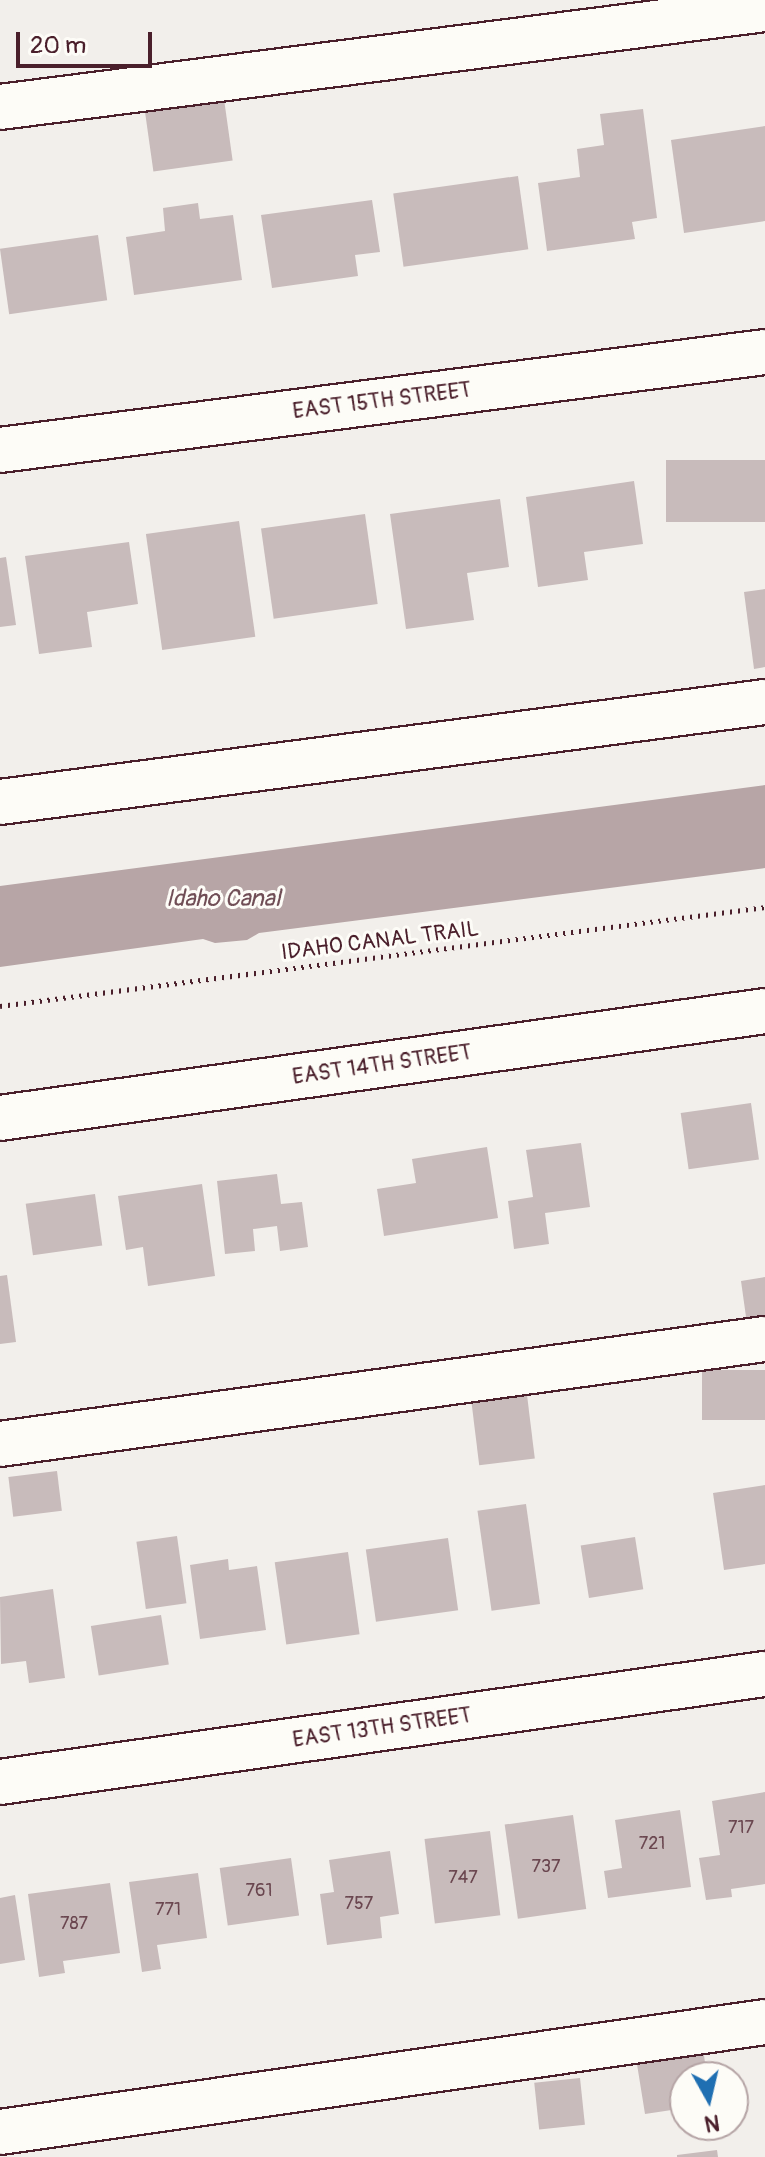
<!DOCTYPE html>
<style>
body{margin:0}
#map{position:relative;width:765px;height:2157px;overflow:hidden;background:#f2efeb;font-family:Pangolin,sans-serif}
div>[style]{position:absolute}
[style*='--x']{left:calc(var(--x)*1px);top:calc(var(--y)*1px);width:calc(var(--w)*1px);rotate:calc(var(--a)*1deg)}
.water>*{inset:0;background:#b7a5a6}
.building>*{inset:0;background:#c8bbbb;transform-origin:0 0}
.path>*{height:5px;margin-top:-2.5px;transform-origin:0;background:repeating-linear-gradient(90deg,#4a1f2b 0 2px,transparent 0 8px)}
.roads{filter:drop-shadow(2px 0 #4a1f2b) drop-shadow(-2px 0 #4a1f2b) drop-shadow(0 2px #4a1f2b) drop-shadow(0 -2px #4a1f2b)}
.minor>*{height:44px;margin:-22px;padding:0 22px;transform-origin:22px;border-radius:22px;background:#fdfcf7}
span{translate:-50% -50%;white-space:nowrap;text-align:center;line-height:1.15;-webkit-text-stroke:6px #fdfcf7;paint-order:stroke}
.number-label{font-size:18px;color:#6a464f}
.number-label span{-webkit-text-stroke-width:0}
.street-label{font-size:22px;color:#4a1f2b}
.water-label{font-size:24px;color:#704e56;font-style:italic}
.north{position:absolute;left:669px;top:2061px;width:80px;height:80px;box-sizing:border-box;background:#fdfcf7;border:2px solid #b5a4a5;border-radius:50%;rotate:172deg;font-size:22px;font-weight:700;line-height:32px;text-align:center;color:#4a1f2b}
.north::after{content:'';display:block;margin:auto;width:28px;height:36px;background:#1f6fb2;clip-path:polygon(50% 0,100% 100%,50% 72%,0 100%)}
.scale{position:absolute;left:16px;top:32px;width:136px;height:36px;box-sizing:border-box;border:4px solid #4a1f2b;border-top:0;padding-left:10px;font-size:24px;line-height:28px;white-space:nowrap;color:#4a1f2b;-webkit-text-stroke:6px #fdfcf7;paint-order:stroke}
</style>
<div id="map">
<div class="water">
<div style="clip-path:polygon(765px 785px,765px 868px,259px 933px,247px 940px,215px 943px,203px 939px,0 967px,0 886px)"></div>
</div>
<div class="building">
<div style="left:224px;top:99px;width:62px;height:80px;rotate:82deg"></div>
<div style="clip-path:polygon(643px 109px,657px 218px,632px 222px,635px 239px,547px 251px,538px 183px,580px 177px,577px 149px,604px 145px,600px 114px)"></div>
<div style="clip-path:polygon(765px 126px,765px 221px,684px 233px,671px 140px)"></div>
<div style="left:518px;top:176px;width:74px;height:126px;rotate:82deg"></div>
<div style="clip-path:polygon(372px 200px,380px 252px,355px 255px,358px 276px,272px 288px,261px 215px)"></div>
<div style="clip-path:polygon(198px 203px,200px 219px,233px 215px,242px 280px,134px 295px,126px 237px,165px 231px,163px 208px)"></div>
<div style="left:98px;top:235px;width:66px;height:99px;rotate:82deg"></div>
<div style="left:765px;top:460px;width:62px;height:99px;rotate:90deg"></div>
<div style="clip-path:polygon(634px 481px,643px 544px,584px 552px,588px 580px,538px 587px,526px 497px)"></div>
<div style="clip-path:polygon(500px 499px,509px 567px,467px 573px,474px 620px,406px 629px,390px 514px)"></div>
<div style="left:365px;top:514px;width:91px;height:105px;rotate:82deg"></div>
<div style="left:239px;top:521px;width:117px;height:94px;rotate:82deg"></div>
<div style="clip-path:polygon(129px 542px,138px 604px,87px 612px,92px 647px,39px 654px,25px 556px)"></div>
<div style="clip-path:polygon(6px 557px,16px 625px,0 627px,0 558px)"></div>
<div style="clip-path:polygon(765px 589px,765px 667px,754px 669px,744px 592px)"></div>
<div style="left:751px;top:1103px;width:57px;height:71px;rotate:82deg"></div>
<div style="clip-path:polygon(581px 1143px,590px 1207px,545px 1213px,549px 1244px,514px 1249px,508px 1201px,533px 1197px,526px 1150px)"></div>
<div style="clip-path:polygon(487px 1147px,498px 1218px,384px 1236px,377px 1189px,416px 1183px,412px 1159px)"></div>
<div style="clip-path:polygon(277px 1174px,281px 1204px,302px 1202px,308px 1247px,280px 1251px,277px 1226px,253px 1229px,255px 1251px,225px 1254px,217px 1181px)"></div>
<div style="clip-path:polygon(202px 1184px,215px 1276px,148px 1286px,143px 1247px,126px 1250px,118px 1196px)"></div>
<div style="left:95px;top:1194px;width:52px;height:70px;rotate:82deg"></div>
<div style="clip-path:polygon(7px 1275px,16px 1342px,0 1344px,0 1276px)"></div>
<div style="clip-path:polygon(765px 1277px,765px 1321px,747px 1324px,741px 1281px)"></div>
<div style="left:765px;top:1370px;width:50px;height:63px;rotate:90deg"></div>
<div style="left:527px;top:1395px;width:64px;height:56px;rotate:83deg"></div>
<div style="left:57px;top:1471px;width:40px;height:49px;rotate:83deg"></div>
<div style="clip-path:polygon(765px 1485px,765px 1564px,724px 1570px,713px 1493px)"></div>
<div style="left:526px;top:1504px;width:101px;height:49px;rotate:82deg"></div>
<div style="left:177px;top:1536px;width:68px;height:41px;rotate:82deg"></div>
<div style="left:635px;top:1537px;width:53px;height:55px;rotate:81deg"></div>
<div style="left:448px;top:1538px;width:73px;height:83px;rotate:82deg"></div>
<div style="left:348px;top:1552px;width:83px;height:74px;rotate:82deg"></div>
<div style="clip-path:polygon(228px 1559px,229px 1570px,257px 1566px,266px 1630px,200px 1639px,190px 1565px)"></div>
<div style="clip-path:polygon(53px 1589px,65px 1678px,29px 1683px,26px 1661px,1px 1664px,0 1597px)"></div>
<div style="left:161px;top:1615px;width:50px;height:71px;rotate:81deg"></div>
<div style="clip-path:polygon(765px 1792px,765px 1884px,731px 1889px,732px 1897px,706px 1900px,699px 1858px,720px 1855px,712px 1801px)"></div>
<div style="clip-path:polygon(680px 1810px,691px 1887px,608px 1898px,604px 1871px,622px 1868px,615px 1820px)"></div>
<div style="left:573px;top:1815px;width:95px;height:69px;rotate:82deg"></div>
<div style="left:490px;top:1831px;width:85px;height:66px;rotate:83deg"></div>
<div style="clip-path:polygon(390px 1851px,399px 1914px,380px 1917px,382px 1938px,327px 1945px,320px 1894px,334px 1892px,329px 1860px)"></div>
<div style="left:291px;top:1858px;width:58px;height:72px;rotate:82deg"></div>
<div style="clip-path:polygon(198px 1873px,207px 1938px,157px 1945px,161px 1969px,142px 1972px,129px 1882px)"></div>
<div style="clip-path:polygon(110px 1883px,120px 1953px,63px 1961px,65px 1973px,39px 1977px,28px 1894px)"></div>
<div style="clip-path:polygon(15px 1895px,25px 1960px,0 1964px,0 1898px)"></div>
<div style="clip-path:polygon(703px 2048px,707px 2077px,685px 2077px,685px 2108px,645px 2114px,636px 2058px)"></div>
<div style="left:580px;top:2078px;width:47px;height:46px;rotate:84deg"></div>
<div style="clip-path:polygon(717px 2150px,718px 2157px,677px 2157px,677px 2155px)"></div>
</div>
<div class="path">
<div style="--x:0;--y:1006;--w:771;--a:-7.37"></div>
</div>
<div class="roads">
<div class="minor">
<div style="--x:0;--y:107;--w:771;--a:-7.3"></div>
<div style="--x:0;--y:450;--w:771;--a:-7.3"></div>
<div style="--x:0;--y:802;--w:772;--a:-7.45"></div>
<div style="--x:0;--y:1118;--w:772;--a:-7.96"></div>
<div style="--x:0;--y:1444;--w:772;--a:-7.82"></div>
<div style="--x:0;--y:1782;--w:773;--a:-8.04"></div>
<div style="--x:0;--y:2132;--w:773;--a:-8.18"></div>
</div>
</div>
<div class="number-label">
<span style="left:741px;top:1828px">717</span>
<span style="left:652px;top:1844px">721</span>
<span style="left:546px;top:1867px">737</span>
<span style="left:463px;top:1878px">747</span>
<span style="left:259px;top:1891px">761</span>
<span style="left:359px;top:1904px">757</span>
<span style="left:168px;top:1910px">771</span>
<span style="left:74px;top:1924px">787</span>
</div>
<div class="street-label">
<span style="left:382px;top:401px;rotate:-7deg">EAST 15TH STREET</span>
<span style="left:380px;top:941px;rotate:-7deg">IDAHO CANAL TRAIL</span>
<span style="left:382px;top:1065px;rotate:-8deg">EAST 14TH STREET</span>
<span style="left:382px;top:1728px;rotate:-8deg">EAST 13TH STREET</span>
</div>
<div class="water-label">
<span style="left:223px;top:899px">Idaho Canal</span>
</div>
<div class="north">N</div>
<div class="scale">20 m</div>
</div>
